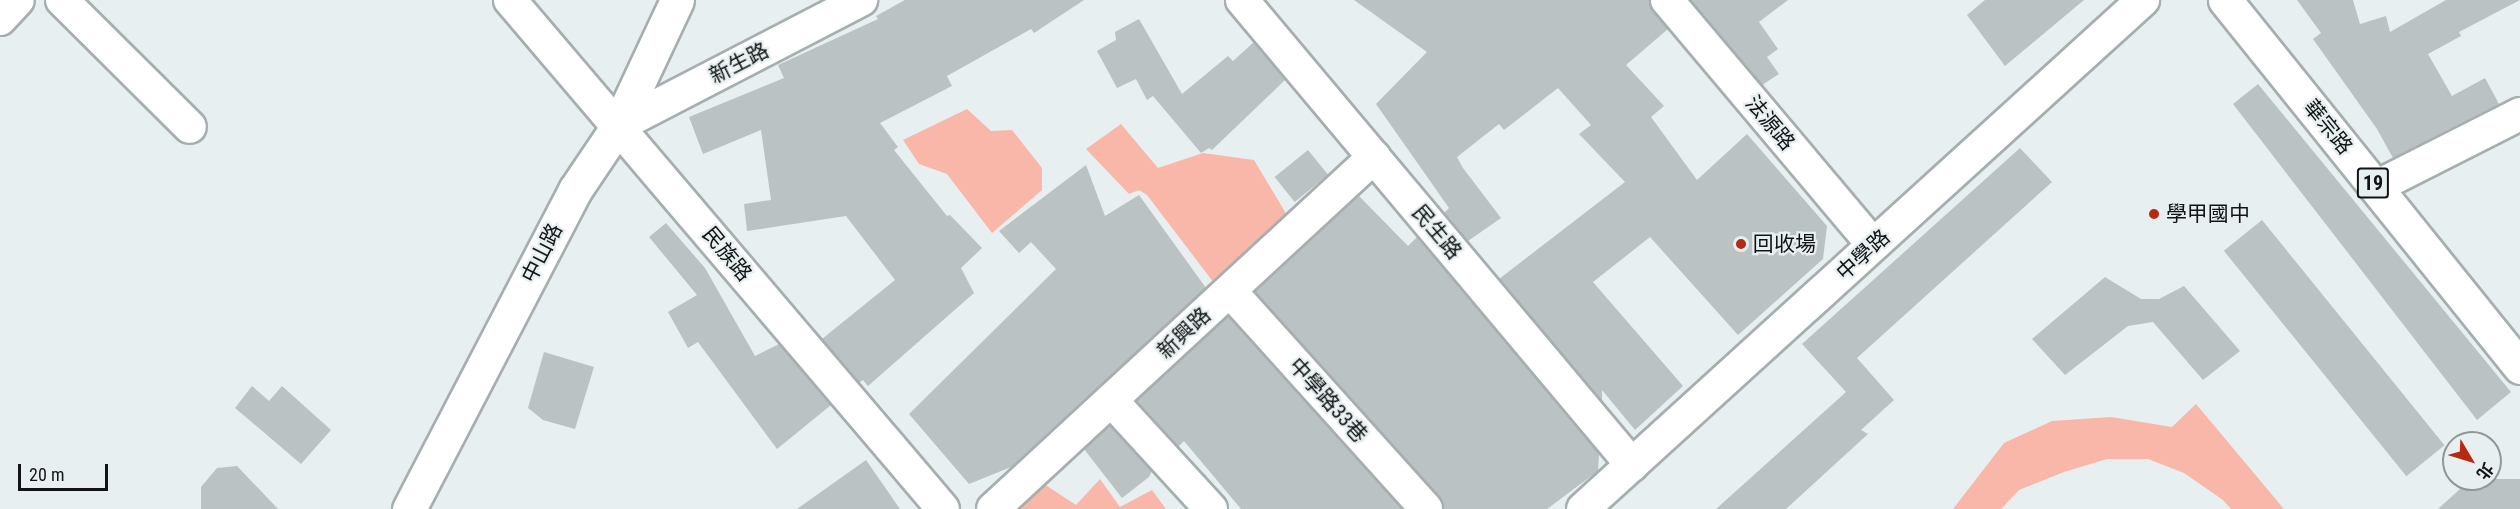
<!DOCTYPE html>
<meta charset="utf-8">
<style>
body{margin:0}
#map{position:relative;width:2520px;height:509px;overflow:hidden;background:#e7eff0;font-family:"Roboto Condensed","Noto Sans TC",sans-serif}
div>[style]{position:absolute}
[style*='--x']{left:calc(var(--x)*1px);top:calc(var(--y)*1px);width:calc(var(--w)*1px);rotate:calc(var(--a)*1deg)}
.green>*{inset:0;background:#f9b7aa}
.building>*{inset:0;background:#bbc2c4;transform-origin:0 0}
.roads{filter:drop-shadow(2px 0 #a7aeb0) drop-shadow(-2px 0 #a7aeb0) drop-shadow(0 2px #a7aeb0) drop-shadow(0 -2px #a7aeb0)}
.minor>*{height:32px;margin:-16px;padding:0 16px;transform-origin:16px;border-radius:16px;background:#fff}
.major>*{height:33px;margin:-16.5px;padding:0 16.5px;transform-origin:16.5px;border-radius:16.5px;background:#fff}
.dots>*{width:16px;height:16px;translate:-50% -50%;box-sizing:border-box;border:3px solid #e7eff0;border-radius:50%}
span{translate:-50% -50%;white-space:nowrap;text-align:center;line-height:1.15;-webkit-text-stroke:4.5px #e7eff0;paint-order:stroke}
.shield-label span{padding:2px 4px;background:#e7eff0;border:2px solid;border-radius:4px;-webkit-text-stroke-width:0}
.shield-label{font-size:20px;color:#111314;font-weight:700}
.street-label{font-size:21px;color:#111314}
.poi-label{font-size:21px;color:#111314}
.left{translate:0 -50%;text-align:left}
.north{position:absolute;left:2442px;top:431px;width:60px;height:60px;box-sizing:border-box;background:#e7eff0;border:2px solid #919798;border-radius:50%;rotate:128deg;font-size:16px;font-weight:700;line-height:24px;text-align:center;color:#111314}
.north::after{content:'';display:block;margin:auto;width:21px;height:27px;background:#b62912;clip-path:polygon(50% 0,100% 100%,50% 72%,0 100%)}
.scale{position:absolute;left:18px;top:464px;width:90px;height:27px;box-sizing:border-box;border:3px solid #111314;border-top:0;padding-left:8px;font-size:18px;line-height:21px;white-space:nowrap;color:#111314;-webkit-text-stroke:4px #e7eff0;paint-order:stroke}
</style>
<div id="map">
<div class="green">
<div style="clip-path:polygon(967px 109px,991px 131px,1012px 130px,1042px 168px,1042px 190px,992px 233px,947px 174px,919px 164px,903px 140px)"></div>
<div style="clip-path:polygon(1121px 124px,1158px 168px,1203px 153px,1254px 160px,1290px 220px,1214px 283px,1147px 195px,1139px 190px,1129px 194px,1086px 149px)"></div>
<div style="clip-path:polygon(2196px 404px,2284px 509px,2231px 509px,2223px 500px,2184px 473px,2148px 459px,2107px 459px,2064px 472px,2019px 490px,2001px 509px,1953px 509px,2004px 443px,2052px 421px,2111px 417px,2172px 427px)"></div>
<div style="clip-path:polygon(1100px 479px,1120px 507px,1152px 490px,1166px 509px,1019px 509px,1041px 482px,1076px 505px)"></div>
</div>
<div class="building">
<div style="clip-path:polygon(905px 0,1084px 0,1034px 33px,1031px 29px,947px 76px,952px 86px,880px 123px,898px 147px,894px 150px,947px 216px,950px 215px,982px 248px,961px 268px,974px 293px,868px 386px,863px 380px,859px 383px,822px 339px,895px 280px,846px 216px,747px 231px,744px 204px,771px 200px,761px 130px,703px 154px,689px 117px,784px 78px,778px 65px,878px 19px,876px 16px)"></div>
<div style="clip-path:polygon(1354px 0,1649px 0,1653px 11px,1668px 29px,1626px 65px,1664px 106px,1651px 117px,1697px 180px,1747px 134px,1827px 226px,1823px 259px,1738px 335px,1650px 237px,1593px 282px,1683px 386px,1635px 430px,1602px 390px,1602px 401px,1499px 279px,1625px 182px,1579px 134px,1591px 125px,1558px 88px,1504px 130px,1499px 124px,1457px 157px,1463px 168px,1501px 218px,1468px 241px,1444px 213px,1449px 208px,1376px 104px,1427px 52px)"></div>
<div style="clip-path:polygon(1691px 0,1788px 0,1759px 22px,1778px 49px,1767px 57px,1779px 74px,1762px 85px)"></div>
<div style="clip-path:polygon(1985px 0,2084px 0,2005px 66px,1967px 15px)"></div>
<div style="clip-path:polygon(2297px 0,2353px 0,2360px 24px,2386px 16px,2390px 32px,2446px 0,2520px 0,2459px 32px,2461px 36px,2428px 54px,2452px 96px,2485px 78px,2499px 104px,2393px 158px,2377px 129px,2313px 39px,2321px 33px)"></div>
<div style="clip-path:polygon(1139px 19px,1182px 94px,1228px 56px,1233px 61px,1254px 42px,1285px 80px,1212px 150px,1209px 148px,1201px 153px,1153px 96px,1147px 100px,1136px 79px,1117px 88px,1097px 51px,1116px 40px,1115px 32px)"></div>
<div style="clip-path:polygon(2258px 84px,2511px 392px,2477px 420px,2233px 104px)"></div>
<div style="clip-path:polygon(2020px 148px,2052px 182px,1857px 358px,1894px 400px,1861px 430px,1868px 434px,1786px 509px,1716px 509px,1846px 392px,1802px 344px)"></div>
<div style="left:1308px;top:150px;width:32px;height:43px;rotate:51deg"></div>
<div style="clip-path:polygon(1086px 165px,1105px 216px,1139px 195px,1206px 288px,1011px 467px,969px 484px,909px 414px,1056px 269px,1031px 242px,1019px 253px,999px 231px)"></div>
<div style="clip-path:polygon(1359px 196px,1408px 246px,1417px 237px,1599px 454px,1598px 471px,1547px 509px,1443px 509px,1439px 497px,1255px 292px)"></div>
<div style="left:2262px;top:220px;width:290px;height:49px;rotate:51deg"></div>
<div style="clip-path:polygon(666px 223px,705px 268px,755px 356px,779px 344px,831px 405px,777px 449px,698px 342px,688px 348px,668px 312px,697px 295px,649px 237px)"></div>
<div style="clip-path:polygon(2105px 277px,2141px 299px,2159px 299px,2184px 286px,2240px 351px,2203px 380px,2153px 322px,2128px 326px,2065px 375px,2032px 339px)"></div>
<div style="clip-path:polygon(1228px 316px,1402px 509px,1241px 509px,1184px 441px,1178px 447px,1136px 401px)"></div>
<div style="clip-path:polygon(544px 352px,594px 367px,575px 429px,543px 420px,528px 408px)"></div>
<div style="clip-path:polygon(252px 386px,269px 401px,282px 386px,331px 430px,301px 464px,235px 408px)"></div>
<div style="clip-path:polygon(1110px 425px,1152px 471px,1149px 477px,1122px 498px,1084px 449px)"></div>
<div style="clip-path:polygon(866px 460px,900px 509px,797px 509px)"></div>
<div style="clip-path:polygon(237px 466px,278px 509px,201px 509px,201px 487px,217px 468px)"></div>
<div style="clip-path:polygon(2471px 479px,2520px 479px,2520px 509px,2438px 509px)"></div>
</div>
<div class="roads">
<div class="minor">
<div style="--x:62;--y:0;--w:180;--a:44.8"></div>
<div style="--x:510;--y:0;--w:668;--a:49.61"></div>
<div style="--x:1242;--y:0;--w:607;--a:50.01"></div>
<div style="--x:1667;--y:0;--w:320;--a:49.9"></div>
<div style="--x:0;--y:19;--w:26;--a:-47"></div>
<div style="--x:618;--y:126;--w:274;--a:-27.4"></div>
<div style="--x:2376;--y:187;--w:161;--a:-26.9"></div>
<div style="--x:1230;--y:291;--w:293;--a:48"></div>
<div style="--x:1111;--y:400;--w:148;--a:47.5"></div>
<div style="--x:993;--y:509;--w:519;--a:-42.73"></div>
<div style="--x:1583;--y:509;--w:757;--a:-42.27"></div>
</div>
<div class="major">
<div style="--x:2225;--y:0;--w:471;--a:51.2"></div>
<div style="--x:409;--y:509;--w:360;--a:-62.5"></div>
<div style="--x:575;--y:190;--w:77;--a:-56.1"></div>
<div style="--x:618;--y:126;--w:139;--a:-64.9"></div>
</div>
</div>
<div class="dots">
<div style="left:2154px;top:214px;background:#b62912"></div>
<div style="left:1741px;top:244px;background:#b62912"></div>
</div>
<div class="shield-label">
<span style="left:2373px;top:183px">19</span>
</div>
<div class="street-label">
<span style="left:739px;top:63px;rotate:-27deg">新生路</span>
<span style="left:1770px;top:123px;rotate:50deg">法源路</span>
<span style="left:2328px;top:127px;rotate:51deg">華宗路</span>
<span style="left:1437px;top:232px;rotate:50deg">民生路</span>
<span style="left:542px;top:253px;rotate:-63deg">中山路</span>
<span style="left:727px;top:254px;rotate:50deg">民族路</span>
<span style="left:1863px;top:255px;rotate:-42deg">中學路</span>
<span style="left:1184px;top:333px;rotate:-43deg">新興路</span>
<span style="left:1328px;top:400px;rotate:48deg">中學路33巷</span>
</div>
<div class="poi-label">
<span class="left" style="left:2166px;top:214px">學甲國中</span>
<span class="left" style="left:1753px;top:244px">回收場</span>
</div>
<div class="north">北</div>
<div class="scale">20 m</div>
</div>
